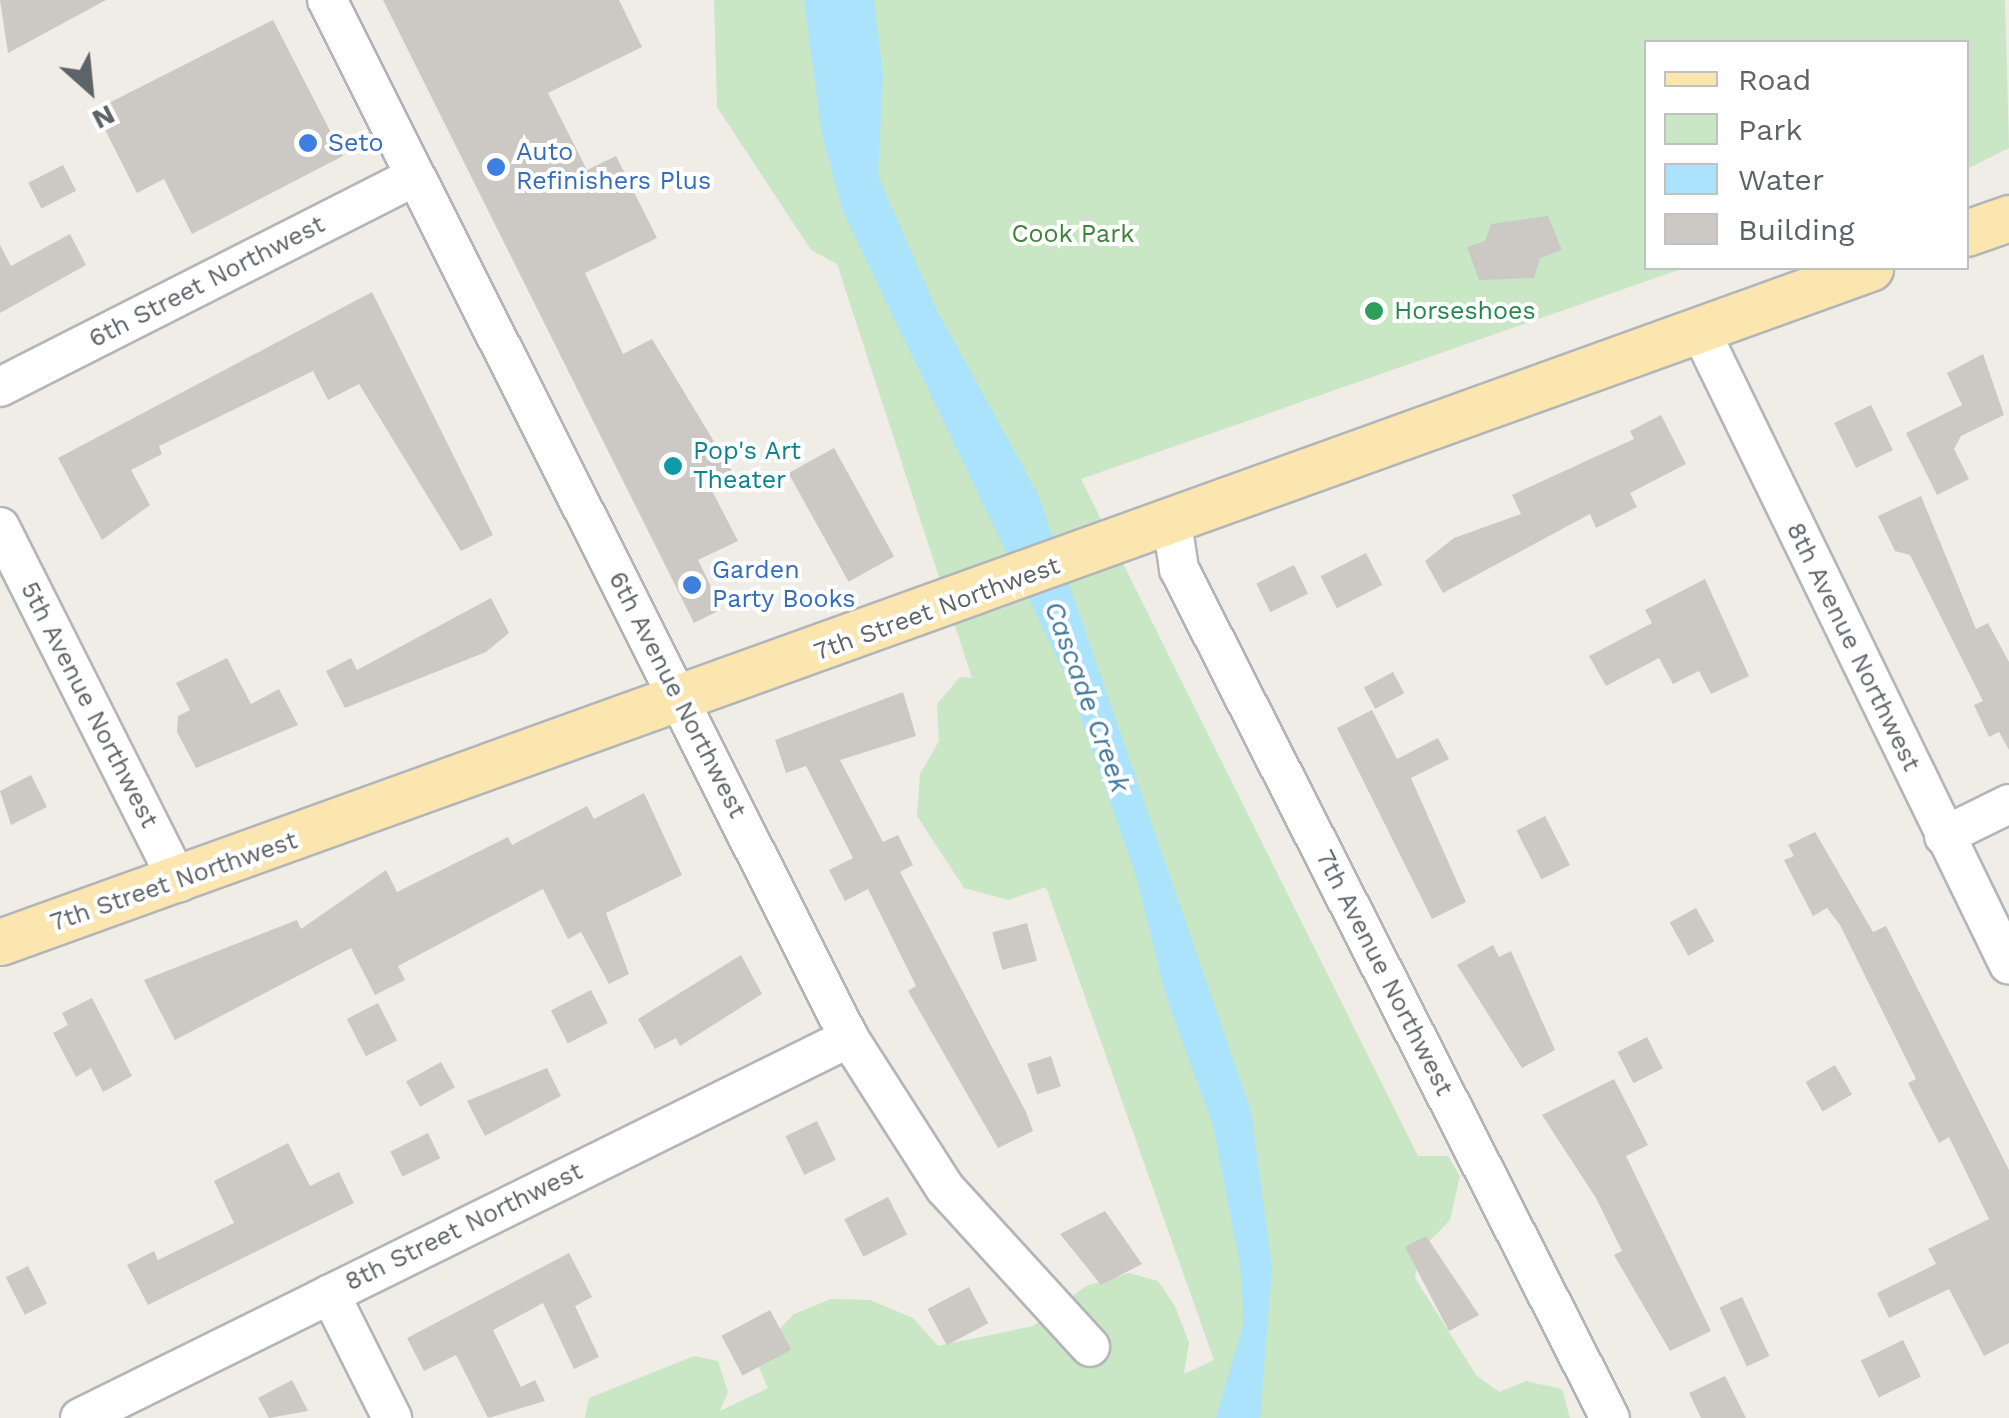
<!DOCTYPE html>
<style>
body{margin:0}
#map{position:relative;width:2009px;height:1418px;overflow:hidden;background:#f0ede7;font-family:"Work Sans",sans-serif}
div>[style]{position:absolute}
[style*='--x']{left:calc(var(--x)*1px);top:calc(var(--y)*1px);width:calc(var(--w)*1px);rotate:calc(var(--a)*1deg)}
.green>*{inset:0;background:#c9e6c5}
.water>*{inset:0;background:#ace3fc}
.building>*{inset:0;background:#ccc8c4;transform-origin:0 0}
.roads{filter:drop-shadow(2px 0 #b2b5b9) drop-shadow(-2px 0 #b2b5b9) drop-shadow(0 2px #b2b5b9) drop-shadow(0 -2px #b2b5b9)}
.minor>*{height:38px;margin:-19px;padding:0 19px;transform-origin:19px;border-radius:19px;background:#fff}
.major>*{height:45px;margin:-22.5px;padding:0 22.5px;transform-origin:22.5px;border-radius:22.5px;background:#fce6b0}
.dots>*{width:28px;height:28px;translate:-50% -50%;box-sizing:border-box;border:5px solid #fff;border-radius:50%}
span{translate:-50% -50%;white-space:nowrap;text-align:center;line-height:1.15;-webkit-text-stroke:8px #fff;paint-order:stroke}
.shop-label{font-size:25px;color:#366cbe}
.left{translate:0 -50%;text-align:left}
.park-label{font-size:25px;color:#3f8339}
.street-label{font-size:25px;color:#5e6367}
.leisure-label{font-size:25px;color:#27864d}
.culture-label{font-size:25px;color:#0d838f}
.water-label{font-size:28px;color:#417a9d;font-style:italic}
.legend{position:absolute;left:1644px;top:40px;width:325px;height:230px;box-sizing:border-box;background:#fff;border:2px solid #bfc1c2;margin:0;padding:12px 18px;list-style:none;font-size:30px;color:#5e6367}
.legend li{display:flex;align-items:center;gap:20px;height:50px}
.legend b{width:50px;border:2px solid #bfc1c2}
.north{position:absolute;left:40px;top:40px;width:100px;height:100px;-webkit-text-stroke:8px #fff;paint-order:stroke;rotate:153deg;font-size:28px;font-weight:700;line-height:40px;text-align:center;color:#5e6367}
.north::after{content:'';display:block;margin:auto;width:35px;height:45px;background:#5e6367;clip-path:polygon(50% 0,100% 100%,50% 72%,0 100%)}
</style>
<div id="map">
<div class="green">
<div style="clip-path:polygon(714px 0,2005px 0,2009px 148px,1967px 169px,1966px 42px,1646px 42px,1646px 268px,1684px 268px,1081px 479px,1418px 1156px,1448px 1156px,1460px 1176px,1450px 1220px,1420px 1251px,1415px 1278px,1476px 1375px,1499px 1392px,1526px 1381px,1562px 1389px,1570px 1418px,585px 1418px,589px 1398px,694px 1356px,718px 1361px,728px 1392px,720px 1411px,768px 1388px,759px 1368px,768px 1341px,794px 1314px,831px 1299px,870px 1300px,913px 1318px,938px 1346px,1033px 1326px,1086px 1286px,1129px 1273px,1158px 1281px,1175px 1306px,1189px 1343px,1184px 1374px,1214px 1360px,1046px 887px,1008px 900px,964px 888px,917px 816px,920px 774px,939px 741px,937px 704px,960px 677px,972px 678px,837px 264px,811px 250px,717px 107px)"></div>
</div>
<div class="water">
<div style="clip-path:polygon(804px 0,874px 0,883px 75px,878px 176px,937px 310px,1038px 494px,1251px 1111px,1272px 1267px,1260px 1418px,1216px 1418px,1244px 1322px,1240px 1265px,1213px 1126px,1166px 997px,1136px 876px,1069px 683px,843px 212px,822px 135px)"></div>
</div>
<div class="building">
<div style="clip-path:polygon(0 0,106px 0,8px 53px)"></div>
<div style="clip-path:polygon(383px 0,619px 0,642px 47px,548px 93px,587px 170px,616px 156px,657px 238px,585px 273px,623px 354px,652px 339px,733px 473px,709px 485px,738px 541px,698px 560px,722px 609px,694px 623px)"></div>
<div style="clip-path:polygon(273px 20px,343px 156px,192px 234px,164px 179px,137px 193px,95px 110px)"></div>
<div style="left:63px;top:165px;width:29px;height:39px;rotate:63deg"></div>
<div style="clip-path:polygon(1548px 216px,1562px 250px,1540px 258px,1534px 278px,1479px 280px,1467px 247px,1485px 241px,1491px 224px)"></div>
<div style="clip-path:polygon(70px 234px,86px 265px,0 313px,0 245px,11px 266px)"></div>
<div style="clip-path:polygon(372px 292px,493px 535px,461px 551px,359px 384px,328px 400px,313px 371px,159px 446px,162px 454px,131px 470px,150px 505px,102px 540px,58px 458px)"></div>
<div style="clip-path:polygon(1983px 354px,2004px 415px,1961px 436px,1954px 449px,1969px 479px,1937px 495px,1906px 433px,1962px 405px,1947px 373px)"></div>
<div style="left:1871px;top:405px;width:50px;height:41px;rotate:64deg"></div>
<div style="clip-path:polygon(1661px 415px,1686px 464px,1630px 493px,1637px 507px,1596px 528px,1590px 514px,1443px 593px,1425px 561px,1454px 538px,1521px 514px,1512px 495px,1634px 439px,1630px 431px)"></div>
<div style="left:834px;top:448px;width:124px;height:52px;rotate:61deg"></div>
<div style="clip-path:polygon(1921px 496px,1976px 629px,1988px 623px,2009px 662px,2009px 750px,1999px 732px,1989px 737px,1974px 705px,1983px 701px,1910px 555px,1895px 551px,1878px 516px)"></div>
<div style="left:1366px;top:553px;width:36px;height:51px;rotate:63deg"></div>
<div style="left:1294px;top:565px;width:32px;height:42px;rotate:64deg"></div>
<div style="clip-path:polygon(1705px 579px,1749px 676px,1711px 694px,1699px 671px,1673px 684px,1659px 658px,1606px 686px,1589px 656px,1652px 623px,1645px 610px)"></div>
<div style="clip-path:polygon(491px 598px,509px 633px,486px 652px,345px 708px,326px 671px,351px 658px,357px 670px)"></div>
<div style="clip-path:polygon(227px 658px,251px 704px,279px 689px,298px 725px,196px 768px,177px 732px,178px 716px,190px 710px,176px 683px)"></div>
<div style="left:1393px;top:672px;width:24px;height:33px;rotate:62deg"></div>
<div style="clip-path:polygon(903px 692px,916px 736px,840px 760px,883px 842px,898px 835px,913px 865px,900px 872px,1026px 1112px,1033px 1131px,998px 1148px,908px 991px,916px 986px,868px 889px,845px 901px,829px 870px,853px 858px,806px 766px,786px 773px,775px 740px)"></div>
<div style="clip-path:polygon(1372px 710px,1397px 759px,1438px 738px,1449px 759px,1411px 778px,1466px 902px,1432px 919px,1337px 728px)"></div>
<div style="clip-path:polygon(31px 775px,47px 807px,11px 825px,0 791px)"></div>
<div style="clip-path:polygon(644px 793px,682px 875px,606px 913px,629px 974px,609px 984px,581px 932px,568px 939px,543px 889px,398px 966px,405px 980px,375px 995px,351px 948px,175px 1040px,144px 980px,297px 920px,301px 929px,386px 870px,397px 892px,508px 837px,512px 845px,587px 806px,594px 819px)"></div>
<div style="left:1545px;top:816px;width:55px;height:32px;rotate:63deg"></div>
<div style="clip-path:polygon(1815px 832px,1873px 932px,1886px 926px,2009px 1170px,2009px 1343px,1984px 1356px,1949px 1289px,1889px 1318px,1877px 1293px,1936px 1264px,1928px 1249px,1989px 1219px,1949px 1137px,1939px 1143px,1908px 1083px,1916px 1079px,1840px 925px,1827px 908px,1813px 916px,1784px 860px,1794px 856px,1788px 845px)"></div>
<div style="left:1696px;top:908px;width:38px;height:30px;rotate:61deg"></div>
<div style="left:1027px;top:923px;width:39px;height:36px;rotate:75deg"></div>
<div style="clip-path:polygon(1493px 945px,1499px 957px,1511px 951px,1555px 1050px,1522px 1068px,1457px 965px)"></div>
<div style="clip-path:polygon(741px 955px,762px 994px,680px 1046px,676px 1038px,655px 1049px,638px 1019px)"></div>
<div style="left:591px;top:990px;width:37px;height:45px;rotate:63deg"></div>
<div style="clip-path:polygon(92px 998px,132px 1076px,103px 1092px,91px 1068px,76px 1077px,53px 1033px,68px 1025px,62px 1013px)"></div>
<div style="left:378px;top:1003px;width:42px;height:35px;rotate:63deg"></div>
<div style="left:1647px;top:1037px;width:35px;height:33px;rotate:63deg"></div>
<div style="left:1051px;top:1056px;width:32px;height:25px;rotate:72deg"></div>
<div style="left:441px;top:1062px;width:29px;height:40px;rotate:61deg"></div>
<div style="left:1835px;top:1065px;width:34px;height:34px;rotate:60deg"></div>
<div style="clip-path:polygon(547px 1068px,561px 1096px,485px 1136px,467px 1101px)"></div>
<div style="clip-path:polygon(1614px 1079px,1648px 1145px,1626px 1156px,1711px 1331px,1670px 1351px,1614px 1255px,1622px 1251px,1596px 1198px,1542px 1115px)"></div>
<div style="left:817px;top:1121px;width:43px;height:35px;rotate:64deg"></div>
<div style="left:428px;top:1133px;width:28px;height:42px;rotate:64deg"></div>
<div style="clip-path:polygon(288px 1143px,310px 1186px,339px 1172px,354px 1203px,148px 1305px,127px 1265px,154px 1251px,158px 1260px,234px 1223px,214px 1181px)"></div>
<div style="left:888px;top:1197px;width:42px;height:49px;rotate:63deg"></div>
<div style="clip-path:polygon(1105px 1211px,1142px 1264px,1101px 1285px,1060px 1234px)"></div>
<div style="clip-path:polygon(1426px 1236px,1479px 1315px,1449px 1331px,1405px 1247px)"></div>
<div style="clip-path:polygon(569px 1253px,592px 1297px,575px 1306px,599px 1357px,574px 1369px,543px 1303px,493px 1330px,521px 1387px,535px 1380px,545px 1401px,488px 1418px,456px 1355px,424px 1371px,407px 1338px)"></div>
<div style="left:28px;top:1266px;width:42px;height:25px;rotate:63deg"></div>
<div style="left:969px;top:1287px;width:41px;height:47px;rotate:62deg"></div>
<div style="left:1742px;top:1297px;width:65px;height:25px;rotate:65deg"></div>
<div style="left:770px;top:1310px;width:45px;height:55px;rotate:62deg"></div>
<div style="left:1903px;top:1340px;width:41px;height:47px;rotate:64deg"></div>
<div style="clip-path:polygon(1725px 1376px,1746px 1418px,1701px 1418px,1689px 1393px)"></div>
<div style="clip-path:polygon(292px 1380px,308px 1411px,269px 1418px,258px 1398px)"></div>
</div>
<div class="roads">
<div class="minor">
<div style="--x:327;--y:0;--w:1162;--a:63.3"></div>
<div style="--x:849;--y:1038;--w:178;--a:57.4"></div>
<div style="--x:945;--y:1188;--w:215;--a:47.6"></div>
<div style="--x:1699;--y:328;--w:708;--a:64.05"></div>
<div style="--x:0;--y:387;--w:464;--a:-26.9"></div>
<div style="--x:1172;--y:523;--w:47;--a:81.3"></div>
<div style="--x:1179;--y:569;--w:952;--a:63.09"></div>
<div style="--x:0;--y:527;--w:398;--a:63.3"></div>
<div style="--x:1944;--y:836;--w:72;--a:-26.2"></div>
<div style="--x:330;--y:1294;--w:139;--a:63.4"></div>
<div style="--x:80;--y:1418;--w:858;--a:-26.3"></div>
</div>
<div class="major">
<div style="--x:1966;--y:233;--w:46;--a:-19.2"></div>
<div style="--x:0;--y:942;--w:1988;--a:-19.82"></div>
</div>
</div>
<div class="dots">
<div style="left:308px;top:143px;background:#3f7fe0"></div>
<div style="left:496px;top:167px;background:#3f7fe0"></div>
<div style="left:1374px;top:311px;background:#2e9e5b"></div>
<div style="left:673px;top:466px;background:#0f9aa8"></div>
<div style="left:692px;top:585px;background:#3f7fe0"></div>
</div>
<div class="shop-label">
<span class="left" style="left:328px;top:143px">Seto</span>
<span class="left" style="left:516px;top:167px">Auto<br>Refinishers Plus</span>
<span class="left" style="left:712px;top:585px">Garden<br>Party Books</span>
</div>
<div class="park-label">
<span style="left:1073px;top:234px">Cook Park</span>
</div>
<div class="street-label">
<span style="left:207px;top:282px;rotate:-27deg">6th Street Northwest</span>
<span style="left:937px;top:609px;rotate:-20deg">7th Street Northwest</span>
<span style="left:1853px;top:647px;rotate:64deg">8th Avenue Northwest</span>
<span style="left:677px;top:695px;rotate:63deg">6th Avenue Northwest</span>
<span style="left:89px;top:705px;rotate:63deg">5th Avenue Northwest</span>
<span style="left:174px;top:882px;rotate:-19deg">7th Street Northwest</span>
<span style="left:1384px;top:973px;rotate:63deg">7th Avenue Northwest</span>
<span style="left:464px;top:1227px;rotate:-26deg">8th Street Northwest</span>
</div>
<div class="leisure-label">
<span class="left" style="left:1394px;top:311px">Horseshoes</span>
</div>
<div class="culture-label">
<span class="left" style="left:693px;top:466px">Pop's Art<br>Theater</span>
</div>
<div class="water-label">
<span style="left:1087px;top:697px;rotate:70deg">Cascade Creek</span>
</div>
<ul class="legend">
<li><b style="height:12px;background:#fce6b0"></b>Road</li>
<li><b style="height:28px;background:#c9e6c5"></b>Park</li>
<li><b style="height:28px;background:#ace3fc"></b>Water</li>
<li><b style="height:28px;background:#ccc8c4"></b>Building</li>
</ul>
<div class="north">N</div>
</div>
